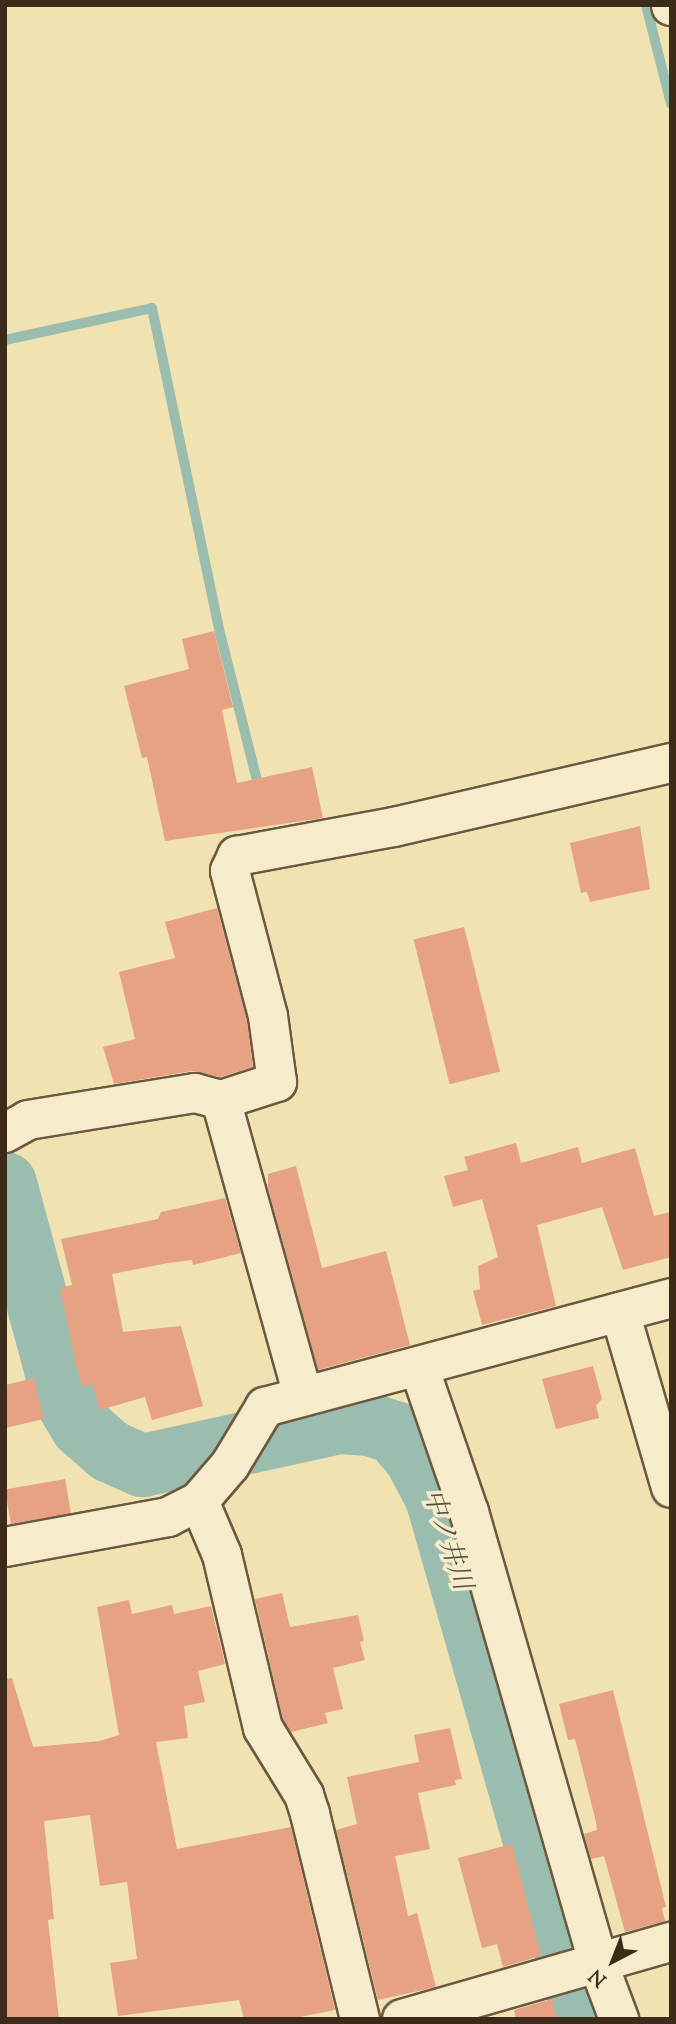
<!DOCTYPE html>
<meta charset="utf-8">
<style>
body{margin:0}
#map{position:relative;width:676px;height:2024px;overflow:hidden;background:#f1e2b1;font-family:"Sorts Mill Goudy","Noto Serif JP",serif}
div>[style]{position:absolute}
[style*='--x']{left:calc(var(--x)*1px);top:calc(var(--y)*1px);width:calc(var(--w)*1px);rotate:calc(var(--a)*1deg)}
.stream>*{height:10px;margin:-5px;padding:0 5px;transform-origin:5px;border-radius:5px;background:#9bbdaf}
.river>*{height:63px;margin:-31.5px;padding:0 31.5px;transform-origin:31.5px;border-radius:31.5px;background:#9bbdaf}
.building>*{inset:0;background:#e6a283;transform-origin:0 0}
.roads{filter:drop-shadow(2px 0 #6a5940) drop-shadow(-2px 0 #6a5940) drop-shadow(0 2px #6a5940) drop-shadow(0 -2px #6a5940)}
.minor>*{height:38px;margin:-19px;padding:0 19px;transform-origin:19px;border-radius:19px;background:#f6eccc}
span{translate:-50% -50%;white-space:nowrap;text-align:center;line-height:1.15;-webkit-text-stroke:7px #f6eccc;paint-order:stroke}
.water-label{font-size:26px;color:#54503f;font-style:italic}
.frame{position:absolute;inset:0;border:7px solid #3d2b1a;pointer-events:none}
.north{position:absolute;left:578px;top:1926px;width:70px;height:70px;-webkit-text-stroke:5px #f6eccc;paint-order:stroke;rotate:222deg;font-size:19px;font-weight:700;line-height:28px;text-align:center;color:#3d2b1a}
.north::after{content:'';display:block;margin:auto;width:24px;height:32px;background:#3d2b1a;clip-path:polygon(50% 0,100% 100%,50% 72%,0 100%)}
</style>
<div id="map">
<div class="stream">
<div style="--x:646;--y:5;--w:102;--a:75.8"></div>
<div style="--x:5;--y:340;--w:150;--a:-12.3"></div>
<div style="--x:152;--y:308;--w:336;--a:78.2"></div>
<div style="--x:221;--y:637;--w:160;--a:75.9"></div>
</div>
<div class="river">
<div style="--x:5;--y:1183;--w:219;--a:74.9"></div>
<div style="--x:62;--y:1394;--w:37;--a:59"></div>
<div style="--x:81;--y:1426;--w:38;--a:41"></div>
<div style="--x:110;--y:1451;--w:35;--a:24"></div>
<div style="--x:142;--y:1465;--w:203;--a:-12.3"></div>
<div style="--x:340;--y:1422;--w:29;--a:4"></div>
<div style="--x:369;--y:1424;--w:26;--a:18"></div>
<div style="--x:394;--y:1432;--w:33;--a:50"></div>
<div style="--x:415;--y:1457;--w:45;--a:62.3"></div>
<div style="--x:436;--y:1497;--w:543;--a:74.07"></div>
</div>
<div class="building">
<div style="clip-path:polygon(214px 631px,233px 707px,222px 710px,237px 783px,312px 767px,323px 818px,165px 841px,147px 757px,142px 758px,124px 686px,189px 669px,182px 639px)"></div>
<div style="clip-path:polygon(640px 826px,650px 889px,590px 902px,587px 892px,581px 893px,570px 843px)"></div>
<div style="clip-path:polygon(217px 908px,247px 1020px,253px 1067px,220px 1077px,192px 1071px,114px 1084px,103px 1047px,135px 1039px,119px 972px,175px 958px,165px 922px)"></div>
<div style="left:464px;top:927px;width:149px;height:52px;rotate:76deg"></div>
<div style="clip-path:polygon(516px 1143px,521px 1163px,578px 1147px,582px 1163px,635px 1148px,654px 1216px,671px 1212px,671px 1257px,623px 1270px,602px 1207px,537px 1225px,556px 1306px,482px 1325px,473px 1291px,480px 1289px,478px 1266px,498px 1257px,482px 1199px,453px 1207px,444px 1176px,468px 1170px,464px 1157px)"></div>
<div style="clip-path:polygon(296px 1166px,322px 1268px,386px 1251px,410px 1345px,318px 1370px,268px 1188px,268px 1174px)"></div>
<div style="clip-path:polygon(225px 1198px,241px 1253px,193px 1265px,192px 1260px,168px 1263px,112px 1274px,123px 1332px,181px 1326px,203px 1406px,152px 1420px,145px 1397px,100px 1410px,92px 1384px,83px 1387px,76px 1364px,60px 1288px,72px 1285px,61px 1239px,158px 1219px,161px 1212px)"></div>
<div style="clip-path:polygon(593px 1366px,602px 1399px,596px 1406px,599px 1418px,556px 1429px,542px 1379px)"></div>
<div style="clip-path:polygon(34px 1378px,44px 1419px,5px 1428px,5px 1385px)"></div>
<div style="left:65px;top:1479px;width:35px;height:61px;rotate:80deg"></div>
<div style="clip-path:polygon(282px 1593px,290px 1627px,358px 1615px,364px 1641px,360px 1642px,365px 1660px,333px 1668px,343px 1709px,325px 1713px,328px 1723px,291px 1732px,283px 1720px,255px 1599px)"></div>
<div style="clip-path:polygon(129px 1600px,132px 1614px,172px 1605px,174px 1614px,211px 1606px,225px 1664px,198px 1671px,205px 1702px,184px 1706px,188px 1738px,156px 1742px,177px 1849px,291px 1827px,335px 2010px,290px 2019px,244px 2019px,239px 2000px,118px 2016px,110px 1963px,137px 1959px,127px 1882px,100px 1886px,90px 1815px,44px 1821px,54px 1919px,48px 1920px,59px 2019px,5px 2019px,5px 1679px,12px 1678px,33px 1747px,100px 1741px,119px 1735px,97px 1607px)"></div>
<div style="clip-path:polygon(613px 1690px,666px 1907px,662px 1908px,665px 1921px,625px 1932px,604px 1856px,591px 1859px,584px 1834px,597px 1830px,596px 1822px,575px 1739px,568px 1740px,559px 1704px)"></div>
<div style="clip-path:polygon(450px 1728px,462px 1779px,455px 1780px,456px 1785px,418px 1793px,430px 1849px,395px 1856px,408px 1916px,417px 1913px,436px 1987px,378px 2000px,336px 1830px,357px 1824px,347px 1777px,419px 1762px,414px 1735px)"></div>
<div style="clip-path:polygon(512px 1844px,541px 1956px,503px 1967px,497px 1944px,482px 1948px,458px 1858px)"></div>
<div style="clip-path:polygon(552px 1999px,557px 2019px,516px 2019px,514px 2010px)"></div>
</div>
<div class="roads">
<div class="minor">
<div style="--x:671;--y:5;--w:1;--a:90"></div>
<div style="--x:221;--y:1100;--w:307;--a:74.5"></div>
<div style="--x:5;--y:1133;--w:26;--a:-29"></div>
<div style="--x:28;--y:1120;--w:169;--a:-9.2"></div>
<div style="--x:195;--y:1093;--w:27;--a:15"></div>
<div style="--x:221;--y:1100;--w:59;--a:-17.8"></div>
<div style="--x:277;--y:1082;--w:67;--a:-97.8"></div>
<div style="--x:268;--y:1016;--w:150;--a:-104.7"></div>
<div style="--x:230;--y:871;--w:17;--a:-65"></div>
<div style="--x:237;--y:856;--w:160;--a:-10.5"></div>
<div style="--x:394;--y:827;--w:284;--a:-13"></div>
<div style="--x:620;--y:1312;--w:183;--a:73.8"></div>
<div style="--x:419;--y:1367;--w:153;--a:71"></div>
<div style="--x:469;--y:1512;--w:469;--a:74"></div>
<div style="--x:598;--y:1963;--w:60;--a:69.4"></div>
<div style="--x:199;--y:1501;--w:59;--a:66.9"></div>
<div style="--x:222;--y:1555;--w:178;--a:76.7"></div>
<div style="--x:263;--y:1728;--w:79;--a:58.5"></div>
<div style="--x:304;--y:1795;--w:20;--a:72"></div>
<div style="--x:310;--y:1814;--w:211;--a:76.3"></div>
<div style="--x:5;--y:1547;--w:166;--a:-10.4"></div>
<div style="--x:168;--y:1517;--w:35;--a:-27"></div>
<div style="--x:199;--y:1501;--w:48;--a:-49.3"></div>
<div style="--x:230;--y:1465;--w:68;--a:-58.9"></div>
<div style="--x:265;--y:1407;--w:420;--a:-15"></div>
<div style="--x:402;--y:2019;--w:280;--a:-16"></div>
</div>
</div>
<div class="water-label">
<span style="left:446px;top:1540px;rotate:72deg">中ノ井川</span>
</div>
<div class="frame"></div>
<div class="north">N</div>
</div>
